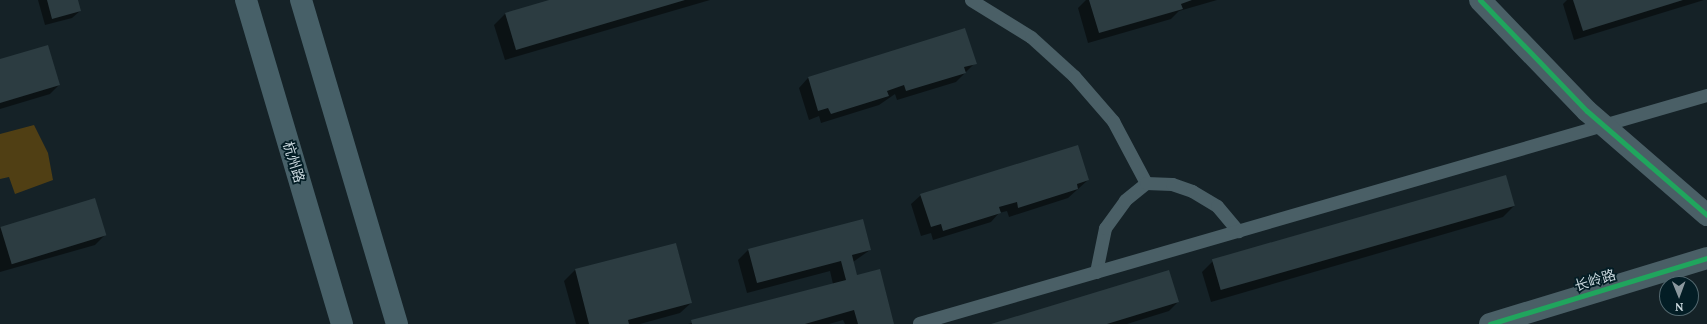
<!DOCTYPE html>
<meta charset="utf-8">
<style>
body{margin:0}
#map{position:relative;width:1707px;height:324px;overflow:hidden;background:#152227;font-family:Lora,"Noto Sans SC",serif}
div>[style]{position:absolute}
[style*='--x']{left:calc(var(--x)*1px);top:calc(var(--y)*1px);width:calc(var(--w)*1px);rotate:calc(var(--a)*1deg)}
.green>*{inset:0;background:#503f14}
.shadow>*{inset:0;background:#0007}
.building>*{inset:0;background:#2c3c41;transform-origin:0 0}
.service>*{height:13px;margin:-6.5px;padding:0 6.5px;transform-origin:6.5px;border-radius:6.5px;background:#4a5f66}
.minor>*{height:22px;margin:-11px;padding:0 11px;transform-origin:11px;border-radius:11px;background:#4a5f66}
.tertiary>*{height:22px;margin:-11px;padding:0 11px;transform-origin:11px;border-radius:11px;background:#4a5f66}
.secondary>*{height:22px;margin:-11px;padding:0 11px;transform-origin:11px;border-radius:11px;background:#476068}
.cycleway>*{height:5px;margin:-2.5px;padding:0 2.5px;transform-origin:2.5px;border-radius:2.5px;background:#20a55d}
span{translate:-50% -50%;white-space:nowrap;text-align:center;line-height:1.15;-webkit-text-stroke:3.5px #031d25;paint-order:stroke}
.street-label{font-size:14px;color:#cad8de}
.north{position:absolute;left:1659px;top:276px;width:40px;height:40px;box-sizing:border-box;background:#031d25;border:1px solid #53686f;border-radius:50%;rotate:179deg;font-size:11px;font-weight:700;line-height:16px;text-align:center;color:#cad8de}
.north::after{content:'';display:block;margin:auto;width:14px;height:18px;background:#8b989e;clip-path:polygon(50% 0,100% 100%,50% 72%,0 100%)}
</style>
<div id="map">
<div class="green">
<div style="clip-path:polygon(34px 125px,48px 153px,53px 180px,15px 194px,9px 177px,0 179px,0 134px)"></div>
</div>
<div class="shadow">
<div style="clip-path:polygon(38px 0,77px 0,80px 11px,72px 18px,45px 25px)"></div>
<div style="clip-path:polygon(552px 0,710px 0,505px 60px,494px 25px,505px 14px)"></div>
<div style="clip-path:polygon(1086px 0,1217px 0,1179px 11px,1171px 19px,1088px 43px,1078px 8px)"></div>
<div style="clip-path:polygon(1567px 0,1704px 0,1574px 40px,1563px 4px)"></div>
<div style="clip-path:polygon(965px 29px,975px 63px,956px 82px,897px 100px,895px 94px,879px 105px,821px 123px,819px 116px,809px 120px,799px 88px,808px 78px)"></div>
<div style="clip-path:polygon(0 60px,59px 85px,50px 94px,0 109px)"></div>
<div style="clip-path:polygon(1088px 180px,1068px 198px,1009px 217px,1007px 211px,999px 213px,991px 222px,933px 240px,931px 233px,921px 236px,911px 204px,921px 195px)"></div>
<div style="clip-path:polygon(1514px 206px,1503px 217px,1211px 302px,1202px 272px,1213px 261px)"></div>
<div style="clip-path:polygon(0 227px,105px 235px,95px 245px,0 272px)"></div>
<div style="clip-path:polygon(676px 244px,691px 303px,680px 313px,640px 324px,576px 324px,564px 281px,575px 270px)"></div>
<div style="clip-path:polygon(749px 249px,870px 250px,853px 262px,856px 277px,893px 324px,845px 324px,843px 320px,829px 324px,688px 324px,833px 284px,830px 271px,747px 293px,738px 260px)"></div>
<div style="clip-path:polygon(1178px 302px,1169px 311px,1127px 324px,993px 324px)"></div>
</div>
<div class="building">
<div style="clip-path:polygon(47px 0,78px 0,81px 11px,52px 19px)"></div>
<div style="clip-path:polygon(549px 0,685px 0,516px 50px,505px 13px)"></div>
<div style="clip-path:polygon(1089px 0,1192px 0,1181px 4px,1183px 9px,1099px 33px)"></div>
<div style="clip-path:polygon(1573px 0,1683px 0,1583px 31px)"></div>
<div style="clip-path:polygon(965px 28px,977px 64px,964px 67px,966px 73px,906px 91px,904px 85px,887px 91px,889px 96px,831px 114px,828px 108px,818px 111px,808px 77px)"></div>
<div style="clip-path:polygon(48px 45px,60px 85px,0 103px,0 59px)"></div>
<div style="clip-path:polygon(1078px 145px,1089px 180px,1077px 184px,1078px 189px,1018px 208px,1017px 202px,999px 207px,1001px 213px,943px 231px,941px 224px,931px 227px,920px 194px)"></div>
<div style="left:1506px;top:175px;width:32px;height:306px;rotate:74deg"></div>
<div style="left:95px;top:198px;width:39px;height:99px;rotate:73deg"></div>
<div style="clip-path:polygon(863px 219px,871px 250px,852px 255px,857px 275px,880px 269px,894px 324px,858px 324px,854px 310px,805px 324px,692px 324px,691px 320px,846px 280px,841px 261px,757px 283px,748px 249px)"></div>
<div style="clip-path:polygon(676px 243px,692px 303px,628px 320px,629px 324px,589px 324px,575px 269px)"></div>
<div style="clip-path:polygon(1169px 270px,1179px 302px,1107px 324px,991px 324px)"></div>
</div>
<div class="service">
<div style="--x:971;--y:0;--w:70;--a:31.7"></div>
<div style="--x:1031;--y:37;--w:58;--a:42.2"></div>
<div style="--x:1074;--y:76;--w:60;--a:49.1"></div>
<div style="--x:1113;--y:121;--w:70;--a:62"></div>
<div style="--x:1096;--y:272;--w:45;--a:-78.4"></div>
<div style="--x:1105;--y:228;--w:34;--a:-54"></div>
<div style="--x:1125;--y:200;--w:27;--a:-39"></div>
<div style="--x:1146;--y:183;--w:26;--a:2"></div>
<div style="--x:1172;--y:184;--w:21;--a:19"></div>
<div style="--x:1192;--y:191;--w:29;--a:31"></div>
<div style="--x:1217;--y:206;--w:33;--a:50"></div>
<div style="--x:919;--y:323;--w:820;--a:-16.14"></div>
</div>
<div class="minor">
<div style="--x:1480;--y:0;--w:154;--a:46.1"></div>
<div style="--x:1587;--y:111;--w:159;--a:40.9"></div>
</div>
<div class="tertiary">
<div style="--x:1490;--y:324;--w:227;--a:-16.9"></div>
</div>
<div class="secondary">
<div style="--x:246;--y:0;--w:338;--a:73.5"></div>
<div style="--x:301;--y:0;--w:338;--a:73.5"></div>
</div>
<div class="cycleway">
<div style="--x:1480;--y:0;--w:154;--a:46.1"></div>
<div style="--x:1587;--y:111;--w:159;--a:40.9"></div>
<div style="--x:1490;--y:324;--w:227;--a:-16.9"></div>
</div>
<div class="street-label">
<span style="left:294px;top:162px;rotate:73deg">杭州路</span>
<span style="left:1595px;top:280px;rotate:-17deg">长岭路</span>
</div>
<div class="north">N</div>
</div>
